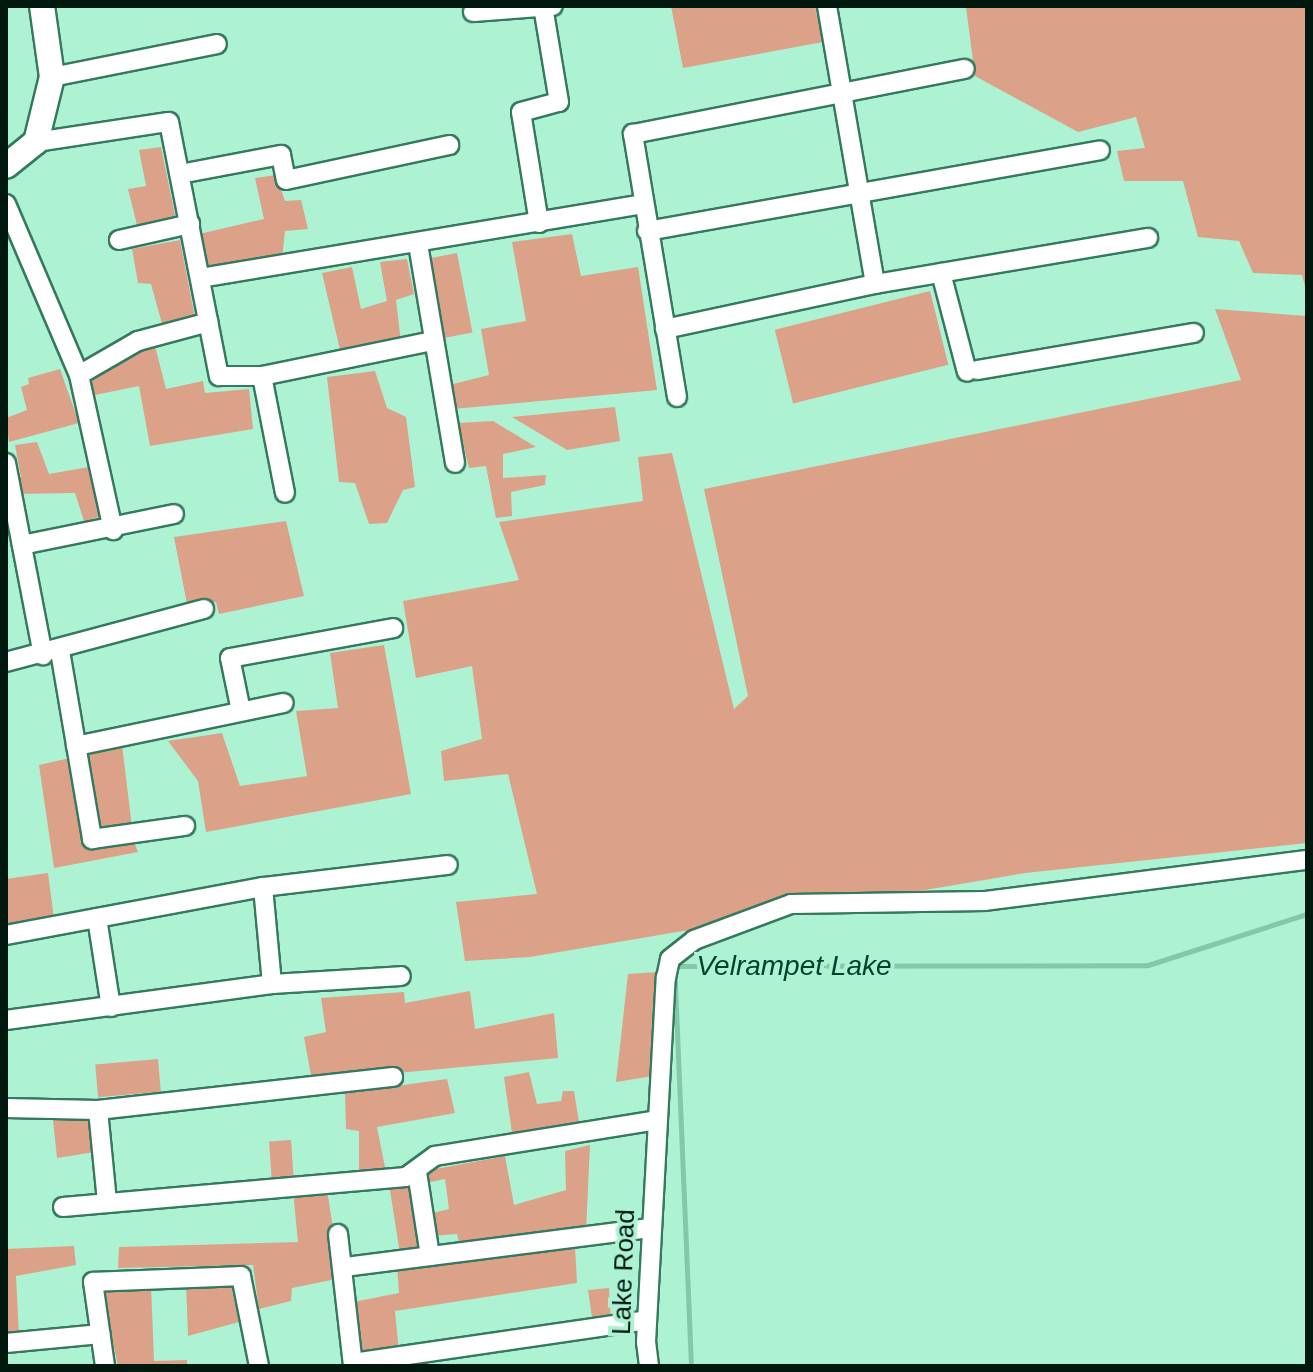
<!DOCTYPE html>
<style>
body{margin:0}
#map{position:relative;width:1313px;height:1372px;overflow:hidden;background:#adf2d3;font-family:Arial,sans-serif}
div>[style]{position:absolute}
[style*='--x']{left:calc(var(--x)*1px);top:calc(var(--y)*1px);width:calc(var(--w)*1px);rotate:calc(var(--a)*1deg)}
.green>*{inset:0;background:#dba289;transform-origin:0 0}
.stream>*{height:5px;margin:-2.5px;padding:0 2.5px;transform-origin:2.5px;border-radius:2.5px;background:#83c8a9}
.roads{filter:drop-shadow(2px 0 #35795e) drop-shadow(-2px 0 #35795e) drop-shadow(0 2px #35795e) drop-shadow(0 -2px #35795e)}
.minor>*{height:18px;margin:-9px;padding:0 9px;transform-origin:9px;border-radius:9px;background:#fff}
.secondary>*{height:24px;margin:-12px;padding:0 12px;transform-origin:12px;border-radius:12px;background:#fff}
span{translate:-50% -50%;white-space:nowrap;text-align:center;line-height:1.15;-webkit-text-stroke:8px #adf2d3;paint-order:stroke}
.street-label{font-size:26px;color:#00180e}
.water-label{font-size:28px;color:#04412d;font-style:italic}
.frame{position:absolute;inset:0;border:8px solid #00180e;pointer-events:none}
</style>
<div id="map">
<div class="green">
<div style="clip-path:polygon(671px 6px,815px 6px,823px 42px,683px 68px)"></div>
<div style="clip-path:polygon(1307px 6px,1307px 293px,1302px 275px,1253px 273px,1239px 241px,1198px 237px,1183px 181px,1124px 181px,1117px 151px,1145px 148px,1136px 117px,1078px 132px,975px 76px,966px 7px)"></div>
<div style="clip-path:polygon(161px 147px,176px 220px,138px 229px,128px 189px,146px 186px,139px 150px)"></div>
<div style="clip-path:polygon(276px 175px,285px 201px,301px 200px,308px 229px,285px 231px,282px 259px,207px 273px,199px 234px,264px 219px,255px 178px)"></div>
<div style="clip-path:polygon(572px 234px,581px 276px,638px 267px,657px 390px,453px 409px,449px 385px,489px 375px,481px 329px,526px 321px,512px 242px)"></div>
<div style="clip-path:polygon(180px 240px,195px 318px,162px 324px,151px 284px,138px 283px,132px 249px)"></div>
<div style="left:457px;top:253px;width:81px;height:32px;rotate:79deg"></div>
<div style="clip-path:polygon(407px 259px,414px 294px,396px 300px,401px 343px,341px 354px,322px 273px,352px 267px,361px 309px,387px 301px,380px 262px)"></div>
<div style="left:930px;top:291px;width:76px;height:160px;rotate:76deg"></div>
<div style="clip-path:polygon(1215px 309px,1307px 316px,1307px 843px,1025px 873px,530px 957px,465px 961px,456px 902px,537px 894px,508px 774px,444px 781px,441px 751px,482px 739px,472px 666px,416px 678px,403px 601px,519px 580px,499px 522px,643px 501px,638px 457px,672px 453px,734px 709px,748px 696px,704px 489px,1241px 380px)"></div>
<div style="clip-path:polygon(155px 346px,166px 389px,203px 381px,205px 393px,249px 389px,253px 429px,150px 446px,139px 386px,90px 396px,86px 376px)"></div>
<div style="clip-path:polygon(60px 369px,79px 423px,9px 442px,6px 418px,27px 410px,21px 387px,29px 384px,28px 378px)"></div>
<div style="clip-path:polygon(375px 371px,387px 408px,406px 417px,415px 487px,403px 490px,387px 523px,369px 524px,355px 483px,339px 482px,327px 377px)"></div>
<div style="clip-path:polygon(615px 407px,620px 441px,567px 450px,512px 417px)"></div>
<div style="clip-path:polygon(493px 421px,536px 447px,503px 454px,503px 478px,546px 475px,545px 485px,511px 492px,512px 516px,496px 518px,486px 466px,469px 468px,458px 423px)"></div>
<div style="clip-path:polygon(37px 442px,49px 474px,89px 467px,99px 517px,84px 521px,75px 493px,17px 494px,14px 480px,21px 477px,15px 445px)"></div>
<div style="clip-path:polygon(286px 521px,304px 596px,219px 614px,216px 602px,187px 604px,174px 537px)"></div>
<div style="clip-path:polygon(384px 645px,411px 794px,206px 832px,198px 781px,168px 741px,222px 733px,240px 786px,307px 776px,296px 711px,338px 708px,330px 653px)"></div>
<div style="left:122px;top:745px;width:83px;height:39px;rotate:83deg"></div>
<div style="clip-path:polygon(70px 758px,84px 845px,133px 840px,138px 852px,54px 868px,39px 765px)"></div>
<div style="clip-path:polygon(48px 873px,54px 919px,6px 928px,6px 879px)"></div>
<div style="clip-path:polygon(659px 972px,653px 1076px,616px 1082px,628px 974px)"></div>
<div style="clip-path:polygon(470px 991px,475px 1029px,554px 1013px,558px 1058px,312px 1081px,304px 1037px,326px 1032px,321px 998px,404px 992px,405px 1003px)"></div>
<div style="left:158px;top:1059px;width:33px;height:63px;rotate:85deg"></div>
<div style="clip-path:polygon(529px 1072px,537px 1104px,561px 1101px,563px 1091px,574px 1091px,580px 1128px,513px 1140px,504px 1077px)"></div>
<div style="clip-path:polygon(447px 1079px,455px 1113px,377px 1127px,386px 1172px,359px 1176px,359px 1131px,346px 1129px,345px 1093px)"></div>
<div style="clip-path:polygon(92px 1119px,95px 1152px,57px 1158px,53px 1120px)"></div>
<div style="left:291px;top:1140px;width:45px;height:22px;rotate:86deg"></div>
<div style="clip-path:polygon(590px 1145px,586px 1231px,460px 1248px,457px 1234px,431px 1236px,429px 1214px,449px 1209px,445px 1179px,426px 1183px,425px 1171px,505px 1156px,514px 1205px,566px 1190px,565px 1151px)"></div>
<div style="left:415px;top:1182px;width:72px;height:26px;rotate:81deg"></div>
<div style="clip-path:polygon(327px 1190px,341px 1278px,292px 1288px,291px 1301px,259px 1309px,253px 1265px,118px 1268px,119px 1247px,298px 1242px,293px 1191px)"></div>
<div style="clip-path:polygon(74px 1246px,76px 1265px,16px 1276px,19px 1335px,6px 1336px,6px 1249px)"></div>
<div style="clip-path:polygon(575px 1246px,577px 1283px,395px 1311px,399px 1352px,356px 1357px,353px 1302px,399px 1293px,397px 1266px)"></div>
<div style="clip-path:polygon(186px 1284px,231px 1286px,239px 1322px,188px 1336px)"></div>
<div style="clip-path:polygon(151px 1285px,154px 1361px,187px 1360px,187px 1366px,118px 1366px,102px 1291px)"></div>
<div style="clip-path:polygon(609px 1288px,611px 1321px,593px 1324px,588px 1290px)"></div>
</div>
<div class="stream">
<div style="--x:691;--y:1366;--w:400;--a:-92.4"></div>
<div style="--x:674;--y:966;--w:474;--a:-0.1"></div>
<div style="--x:1148;--y:965;--w:167;--a:-17.8"></div>
</div>
<div class="roads">
<div class="minor">
<div style="--x:827;--y:6;--w:282;--a:80.2"></div>
<div style="--x:473;--y:12;--w:80;--a:-4.3"></div>
<div style="--x:52;--y:77;--w:168;--a:-11.3"></div>
<div style="--x:36;--y:142;--w:134;--a:-8.6"></div>
<div style="--x:169;--y:122;--w:259;--a:78.9"></div>
<div style="--x:219;--y:376;--w:43;--a:0"></div>
<div style="--x:262;--y:376;--w:174;--a:-11.6"></div>
<div style="--x:180;--y:174;--w:103;--a:-10.7"></div>
<div style="--x:281;--y:155;--w:25;--a:79"></div>
<div style="--x:286;--y:180;--w:167;--a:-12.1"></div>
<div style="--x:6;--y:204;--w:186;--a:66.9"></div>
<div style="--x:79;--y:375;--w:159;--a:77.6"></div>
<div style="--x:539;--y:223;--w:112;--a:-99.2"></div>
<div style="--x:521;--y:112;--w:39;--a:-15"></div>
<div style="--x:559;--y:102;--w:97;--a:-99.5"></div>
<div style="--x:647;--y:231;--w:460;--a:-10.1"></div>
<div style="--x:119;--y:240;--w:73;--a:-12.7"></div>
<div style="--x:418;--y:244;--w:222;--a:80.4"></div>
<div style="--x:941;--y:273;--w:102;--a:75.3"></div>
<div style="--x:201;--y:278;--w:448;--a:-9.5"></div>
<div style="--x:665;--y:329;--w:215;--a:-12.1"></div>
<div style="--x:875;--y:284;--w:277;--a:-9.6"></div>
<div style="--x:977;--y:370;--w:220;--a:-9.7"></div>
<div style="--x:79;--y:375;--w:68;--a:-30"></div>
<div style="--x:138;--y:341;--w:73;--a:-15"></div>
<div style="--x:262;--y:376;--w:119;--a:78.9"></div>
<div style="--x:677;--y:397;--w:267;--a:-99.5"></div>
<div style="--x:633;--y:134;--w:338;--a:-11.1"></div>
<div style="--x:6;--y:463;--w:196;--a:79.1"></div>
<div style="--x:22;--y:545;--w:155;--a:-11.5"></div>
<div style="--x:60;--y:651;--w:191;--a:80.3"></div>
<div style="--x:92;--y:839;--w:94;--a:-8"></div>
<div style="--x:6;--y:662;--w:205;--a:-15"></div>
<div style="--x:241;--y:711;--w:54;--a:-101.7"></div>
<div style="--x:230;--y:658;--w:166;--a:-10.4"></div>
<div style="--x:76;--y:746;--w:212;--a:-11.7"></div>
<div style="--x:97;--y:918;--w:90;--a:81.1"></div>
<div style="--x:6;--y:935;--w:261;--a:-10.6"></div>
<div style="--x:272;--y:984;--w:129;--a:-3.5"></div>
<div style="--x:6;--y:1020;--w:268;--a:-7.7"></div>
<div style="--x:272;--y:984;--w:97;--a:-95.3"></div>
<div style="--x:263;--y:887;--w:186;--a:-6.8"></div>
<div style="--x:6;--y:1108;--w:92;--a:1.2"></div>
<div style="--x:98;--y:1110;--w:297;--a:-6.4"></div>
<div style="--x:98;--y:1110;--w:92;--a:84.4"></div>
<div style="--x:417;--y:1172;--w:85;--a:81.2"></div>
<div style="--x:63;--y:1207;--w:344;--a:-5"></div>
<div style="--x:406;--y:1177;--w:36;--a:-36"></div>
<div style="--x:435;--y:1156;--w:225;--a:-9.2"></div>
<div style="--x:338;--y:1234;--w:133;--a:83.5"></div>
<div style="--x:345;--y:1267;--w:308;--a:-7.3"></div>
<div style="--x:6;--y:1343;--w:95;--a:-5.4"></div>
<div style="--x:353;--y:1363;--w:297;--a:-8.3"></div>
<div style="--x:105;--y:1366;--w:85;--a:-98.1"></div>
<div style="--x:93;--y:1282;--w:148;--a:-2.3"></div>
<div style="--x:241;--y:1276;--w:92;--a:78.7"></div>
<div style="--x:649;--y:1366;--w:24;--a:-97"></div>
<div style="--x:646;--y:1342;--w:365;--a:-86.9"></div>
<div style="--x:666;--y:978;--w:19;--a:-78"></div>
<div style="--x:670;--y:959;--w:31;--a:-38"></div>
<div style="--x:694;--y:940;--w:103;--a:-20.4"></div>
<div style="--x:791;--y:904;--w:194;--a:-0.9"></div>
<div style="--x:985;--y:901;--w:325;--a:-7.3"></div>
</div>
<div class="secondary">
<div style="--x:6;--y:166;--w:38;--a:-39"></div>
<div style="--x:36;--y:142;--w:67;--a:-76.2"></div>
<div style="--x:52;--y:77;--w:72;--a:-98"></div>
</div>
</div>
<div class="street-label">
<span style="left:624px;top:1272px;rotate:-88deg">Lake Road</span>
</div>
<div class="water-label">
<span style="left:794px;top:966px">Velrampet Lake</span>
</div>
<div class="frame"></div>
</div>
